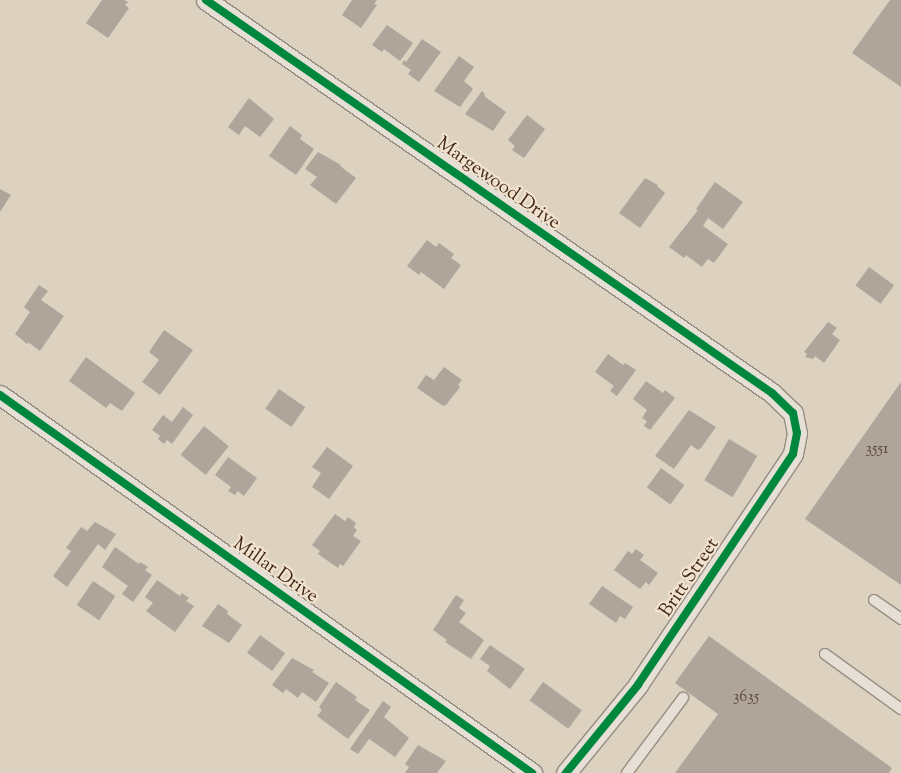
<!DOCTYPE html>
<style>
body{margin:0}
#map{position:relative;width:901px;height:773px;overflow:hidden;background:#ddd1c0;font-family:"Sorts Mill Goudy",serif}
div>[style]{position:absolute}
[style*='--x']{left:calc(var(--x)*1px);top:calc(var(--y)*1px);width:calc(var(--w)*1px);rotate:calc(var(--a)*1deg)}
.building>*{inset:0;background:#afa59a;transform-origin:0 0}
.roads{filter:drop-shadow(1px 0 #978d82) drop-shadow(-1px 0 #978d82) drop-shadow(0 1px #978d82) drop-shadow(0 -1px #978d82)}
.service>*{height:10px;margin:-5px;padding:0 5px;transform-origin:5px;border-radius:5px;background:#e5dfd5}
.minor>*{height:19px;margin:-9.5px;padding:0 9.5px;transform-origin:9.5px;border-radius:9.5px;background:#e5dfd5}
.cycleway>*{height:8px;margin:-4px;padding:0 4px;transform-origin:4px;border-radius:4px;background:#00873e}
span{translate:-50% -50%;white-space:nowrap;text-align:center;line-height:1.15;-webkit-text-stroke:4.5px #f1e3ce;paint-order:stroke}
.number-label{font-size:16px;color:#5e463a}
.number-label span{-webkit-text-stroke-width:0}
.street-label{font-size:19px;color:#43261a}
</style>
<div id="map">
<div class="building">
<div style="clip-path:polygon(102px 0,124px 0,128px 2px,125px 5px,129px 8px,108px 38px,86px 23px)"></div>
<div style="clip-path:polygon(352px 0,377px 0,374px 4px,377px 5px,361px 28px,342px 15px)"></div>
<div style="clip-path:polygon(890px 0,901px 0,901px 87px,852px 53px)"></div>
<div style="clip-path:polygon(387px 25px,413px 43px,400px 61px,384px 49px,382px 52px,372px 45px)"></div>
<div style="clip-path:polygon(422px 39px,441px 52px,419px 82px,408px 74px,411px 70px,402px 64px,404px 60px,406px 62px)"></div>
<div style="clip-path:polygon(459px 56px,474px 67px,464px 81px,473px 89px,460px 107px,434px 91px)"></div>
<div style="clip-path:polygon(482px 91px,485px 94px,484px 96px,506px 112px,493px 131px,465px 114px)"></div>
<div style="clip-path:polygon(249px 98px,274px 119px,260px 137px,245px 126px,239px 135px,228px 127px)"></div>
<div style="clip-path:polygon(527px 115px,545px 129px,524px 158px,512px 150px,515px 146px,508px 140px)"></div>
<div style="clip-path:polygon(290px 126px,302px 135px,300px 139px,314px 149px,296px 175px,269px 156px)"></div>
<div style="clip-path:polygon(318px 152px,341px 165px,340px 166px,356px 178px,336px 204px,310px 185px,317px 177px,305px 169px)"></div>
<div style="clip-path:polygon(645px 178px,658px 185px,657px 186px,665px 193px,640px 228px,619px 213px)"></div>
<div style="clip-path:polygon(715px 182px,743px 202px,723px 229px,708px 218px,703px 226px,728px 244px,714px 263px,708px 259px,702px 267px,686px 255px,684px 258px,669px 247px,698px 210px,696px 209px)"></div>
<div style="clip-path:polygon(0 189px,11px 195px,0 212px)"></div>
<div style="clip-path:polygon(427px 240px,436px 247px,439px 243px,454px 254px,451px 258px,461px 265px,444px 289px,421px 272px,419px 275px,407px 266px)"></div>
<div style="left:869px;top:267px;width:31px;height:23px;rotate:36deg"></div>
<div style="clip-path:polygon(39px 285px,48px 291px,41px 300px,64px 316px,40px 351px,28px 342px,27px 344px,15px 334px,30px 312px,24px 307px)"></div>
<div style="clip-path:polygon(828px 322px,837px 328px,832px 334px,840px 340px,824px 363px,815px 356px,813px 359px,805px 357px,807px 354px,804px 352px)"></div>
<div style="clip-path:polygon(164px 330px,193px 350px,160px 395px,142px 382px,159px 360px,149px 352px)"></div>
<div style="clip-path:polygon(608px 354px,623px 365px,625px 363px,636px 370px,617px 396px,610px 391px,614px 386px,595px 372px)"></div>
<div style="clip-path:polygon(86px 357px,135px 393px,122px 411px,110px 403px,106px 408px,69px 381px)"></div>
<div style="clip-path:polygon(444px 367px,462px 380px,458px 385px,460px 387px,446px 405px,443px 406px,417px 388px,426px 375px,434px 380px)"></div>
<div style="clip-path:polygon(646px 381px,663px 393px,665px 390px,675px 398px,650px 430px,644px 426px,647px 421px,642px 418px,647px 410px,633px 399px)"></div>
<div style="clip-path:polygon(901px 382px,901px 585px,805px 519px)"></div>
<div style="left:279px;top:389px;width:32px;height:24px;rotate:35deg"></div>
<div style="clip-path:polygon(183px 407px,193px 415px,172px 444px,167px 440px,164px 444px,158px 439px,160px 436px,152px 430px,163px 415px,172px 422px)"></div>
<div style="clip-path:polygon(689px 410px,716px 427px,701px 448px,698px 450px,691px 445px,674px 469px,655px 456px)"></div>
<div style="left:204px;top:426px;width:32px;height:37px;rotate:39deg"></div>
<div style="left:729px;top:439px;width:33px;height:48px;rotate:31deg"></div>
<div style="clip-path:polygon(327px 447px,353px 466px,329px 499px,312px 487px,321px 473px,312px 467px)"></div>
<div style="clip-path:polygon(228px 457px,257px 478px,244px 496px,238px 491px,235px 495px,228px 491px,231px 487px,215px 475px)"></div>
<div style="left:661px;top:468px;width:29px;height:24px;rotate:36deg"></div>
<div style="clip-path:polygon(335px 514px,345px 521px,348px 517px,356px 523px,354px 527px,357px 530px,353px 536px,361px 541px,343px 566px,340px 564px,338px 568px,318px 554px,320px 551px,312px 545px)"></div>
<div style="clip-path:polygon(95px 522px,116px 534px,105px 550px,98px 544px,67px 587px,53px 576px,71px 551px,66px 548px,81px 527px,87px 531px)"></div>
<div style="clip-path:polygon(115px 547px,139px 564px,140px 562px,148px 567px,145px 570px,152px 575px,133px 602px,122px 594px,128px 586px,102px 567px)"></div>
<div style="clip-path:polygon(636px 549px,644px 555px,640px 560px,658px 573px,649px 585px,646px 582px,640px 589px,614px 570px,628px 551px,632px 554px)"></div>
<div style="clip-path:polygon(157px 580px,180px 596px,182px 593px,189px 598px,186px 601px,194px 606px,175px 632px,146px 611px,153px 603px,145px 597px)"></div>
<div style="left:93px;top:581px;width:27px;height:29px;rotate:34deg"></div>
<div style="clip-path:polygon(602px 586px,633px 607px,625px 619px,620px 616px,616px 623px,589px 604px)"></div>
<div style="clip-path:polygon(456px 595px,464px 600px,459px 608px,466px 613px,459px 622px,484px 640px,471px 659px,445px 642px,447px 640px,433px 630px)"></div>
<div style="clip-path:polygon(218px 604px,228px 611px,227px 614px,242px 625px,229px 643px,202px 626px)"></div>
<div style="left:260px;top:635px;width:31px;height:22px;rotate:36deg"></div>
<div style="clip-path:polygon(709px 636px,892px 768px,889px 773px,675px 773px,718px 714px,675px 683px)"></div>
<div style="clip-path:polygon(490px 645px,525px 669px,510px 689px,487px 671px,490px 666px,480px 659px)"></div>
<div style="clip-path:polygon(292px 658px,314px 670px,312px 672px,329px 683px,316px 702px,302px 692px,298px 698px,286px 689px,283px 693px,272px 685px)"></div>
<div style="clip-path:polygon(336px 682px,357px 697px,355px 700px,370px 710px,348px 739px,317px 716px,322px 710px,319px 707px)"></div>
<div style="left:543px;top:682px;width:48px;height:23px;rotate:36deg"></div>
<div style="clip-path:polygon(383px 701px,391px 707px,384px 717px,409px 738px,395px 757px,369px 739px,358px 754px,350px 749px)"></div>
<div style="clip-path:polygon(418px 745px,446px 761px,437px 773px,405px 773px,409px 767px,405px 764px)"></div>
</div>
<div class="roads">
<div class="service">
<div style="--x:874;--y:600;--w:33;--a:35"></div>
<div style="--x:825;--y:654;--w:94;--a:35.9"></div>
<div style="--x:627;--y:773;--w:94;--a:-53.3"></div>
</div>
<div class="minor">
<div style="--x:206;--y:0;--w:689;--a:34.77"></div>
<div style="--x:772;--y:393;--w:29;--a:44"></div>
<div style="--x:793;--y:413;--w:20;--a:79"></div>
<div style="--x:797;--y:433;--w:21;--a:101"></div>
<div style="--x:793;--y:454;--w:278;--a:123.9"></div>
<div style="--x:638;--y:685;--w:114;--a:129.3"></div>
<div style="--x:0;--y:395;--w:653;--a:35.39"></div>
</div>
</div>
<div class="cycleway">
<div style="--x:206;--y:0;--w:689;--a:34.77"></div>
<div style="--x:772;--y:393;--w:29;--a:44"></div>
<div style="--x:793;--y:413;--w:20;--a:79"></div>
<div style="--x:797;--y:433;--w:21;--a:101"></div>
<div style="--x:793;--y:454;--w:278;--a:123.9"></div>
<div style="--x:638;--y:685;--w:114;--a:129.3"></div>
<div style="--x:0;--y:395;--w:653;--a:35.39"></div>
</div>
<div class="number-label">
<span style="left:877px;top:450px">3551</span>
<span style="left:746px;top:698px">3635</span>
</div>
<div class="street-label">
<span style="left:498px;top:184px;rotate:35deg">Margewood Drive</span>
<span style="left:275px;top:571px;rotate:35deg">Millar Drive</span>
<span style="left:690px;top:578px;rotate:-56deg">Britt Street</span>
</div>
</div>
